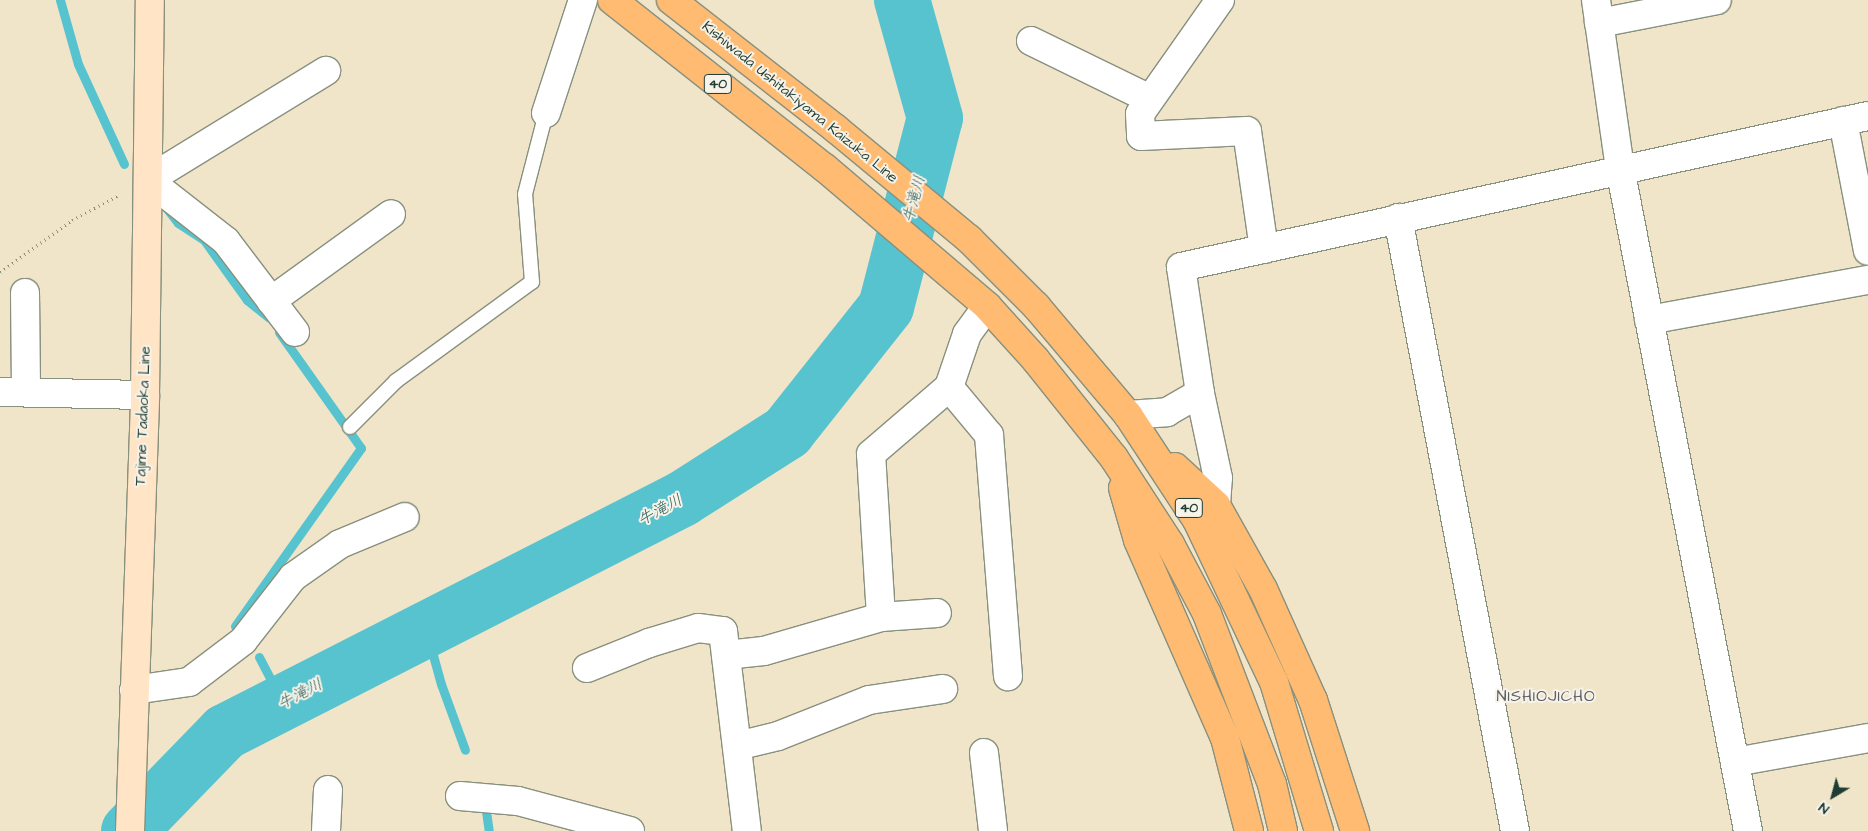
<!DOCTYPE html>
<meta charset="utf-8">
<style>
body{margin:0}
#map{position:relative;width:1868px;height:831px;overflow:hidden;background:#f0e4c9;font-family:"Architects Daughter","Klee One",sans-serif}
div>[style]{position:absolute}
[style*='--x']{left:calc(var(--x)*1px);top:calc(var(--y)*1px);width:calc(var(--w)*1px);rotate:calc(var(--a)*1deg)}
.stream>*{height:9px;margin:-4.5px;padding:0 4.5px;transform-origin:4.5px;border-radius:4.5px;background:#56c3cf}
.river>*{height:56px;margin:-28px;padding:0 28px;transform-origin:28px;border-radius:28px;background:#56c3cf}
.path>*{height:3px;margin-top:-1.5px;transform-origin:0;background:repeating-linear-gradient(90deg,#88907e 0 1px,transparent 0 5px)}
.roads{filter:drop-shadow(1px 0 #88907e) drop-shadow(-1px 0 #88907e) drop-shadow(0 1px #88907e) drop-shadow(0 -1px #88907e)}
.lane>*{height:14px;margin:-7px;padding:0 7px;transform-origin:7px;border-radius:7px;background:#fff}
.street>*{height:28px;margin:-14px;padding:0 14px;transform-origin:14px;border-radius:14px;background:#fff}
.secondary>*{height:28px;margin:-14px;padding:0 14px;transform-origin:14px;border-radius:14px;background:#ffe4c6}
.primary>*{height:28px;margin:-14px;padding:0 14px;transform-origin:14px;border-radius:14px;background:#febb71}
span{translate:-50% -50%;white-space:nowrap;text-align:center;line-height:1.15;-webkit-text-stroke:4px #f7f3e8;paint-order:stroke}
.shield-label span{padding:1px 4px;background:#f7f3e8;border:1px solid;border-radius:4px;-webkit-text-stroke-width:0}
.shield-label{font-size:14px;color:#1f3d34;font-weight:700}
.street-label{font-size:15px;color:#1f3d34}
.water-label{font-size:16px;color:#2d5e5b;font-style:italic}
.neighbourhood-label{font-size:16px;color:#5e6067;letter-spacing:1px}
.north{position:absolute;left:1808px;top:771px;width:50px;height:50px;-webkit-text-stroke:4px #f7f3e8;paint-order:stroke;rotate:217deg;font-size:14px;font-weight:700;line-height:20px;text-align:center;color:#1f3d34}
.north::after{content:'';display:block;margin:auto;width:18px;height:22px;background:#1f3d34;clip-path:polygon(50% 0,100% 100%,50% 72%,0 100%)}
</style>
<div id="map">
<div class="stream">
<div style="--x:60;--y:0;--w:66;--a:74.3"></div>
<div style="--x:78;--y:64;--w:110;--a:65.3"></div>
<div style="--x:168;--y:210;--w:16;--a:52"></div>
<div style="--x:178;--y:223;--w:31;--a:33"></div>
<div style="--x:204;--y:240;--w:74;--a:54.4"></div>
<div style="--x:247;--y:300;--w:28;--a:39"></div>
<div style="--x:235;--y:626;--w:218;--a:-54.7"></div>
<div style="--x:361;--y:448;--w:142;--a:-125.3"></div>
<div style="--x:426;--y:630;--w:56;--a:74.5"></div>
<div style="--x:441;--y:684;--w:70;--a:70"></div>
<div style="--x:259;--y:657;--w:52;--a:62.4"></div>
<div style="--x:485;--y:804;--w:27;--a:82"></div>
</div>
<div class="river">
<div style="--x:129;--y:831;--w:138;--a:-45.9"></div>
<div style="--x:225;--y:732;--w:513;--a:-27.01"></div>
<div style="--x:682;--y:499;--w:125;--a:-32.5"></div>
<div style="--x:787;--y:432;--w:159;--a:-51.6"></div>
<div style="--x:886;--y:307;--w:195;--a:-75.5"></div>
<div style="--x:935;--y:118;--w:123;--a:-105.6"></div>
</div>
<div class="path">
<div style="--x:0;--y:272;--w:89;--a:-35.8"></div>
<div style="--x:72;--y:220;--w:53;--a:-28"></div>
</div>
<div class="roads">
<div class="lane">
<div style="--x:350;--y:427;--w:65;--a:-45"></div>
<div style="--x:396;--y:381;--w:168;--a:-36.1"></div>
<div style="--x:532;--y:282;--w:88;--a:-94.5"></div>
<div style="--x:525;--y:194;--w:84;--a:-75.5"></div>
</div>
<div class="street">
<div style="--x:1220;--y:0;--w:139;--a:125.1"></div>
<div style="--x:1140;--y:114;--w:22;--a:87"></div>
<div style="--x:1141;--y:136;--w:106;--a:-2.7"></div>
<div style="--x:1247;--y:131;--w:119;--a:81.8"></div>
<div style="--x:1596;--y:0;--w:170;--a:81.9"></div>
<div style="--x:1620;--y:168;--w:675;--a:79.07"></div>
<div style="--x:1599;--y:23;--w:120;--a:-11"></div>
<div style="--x:1031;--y:41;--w:132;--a:26"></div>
<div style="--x:546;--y:113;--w:119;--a:-71.9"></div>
<div style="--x:1843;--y:121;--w:132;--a:79.1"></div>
<div style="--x:1398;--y:218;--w:624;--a:79.19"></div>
<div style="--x:25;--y:293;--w:99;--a:89.4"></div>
<div style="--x:271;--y:301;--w:148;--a:-35.9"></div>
<div style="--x:1649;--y:320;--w:223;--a:-10.4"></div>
<div style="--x:295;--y:332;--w:114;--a:-127.2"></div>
<div style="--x:226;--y:241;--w:99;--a:-142"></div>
<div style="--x:148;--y:180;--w:209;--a:-31.5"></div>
<div style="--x:949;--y:387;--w:62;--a:50.2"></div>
<div style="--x:989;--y:435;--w:242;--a:85.5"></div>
<div style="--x:0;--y:392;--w:145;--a:1.2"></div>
<div style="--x:1128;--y:415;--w:39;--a:-4"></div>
<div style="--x:1167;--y:412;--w:38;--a:-30"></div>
<div style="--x:1216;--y:505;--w:27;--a:-86"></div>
<div style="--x:1218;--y:478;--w:87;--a:-102"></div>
<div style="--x:1200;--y:393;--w:127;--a:-98.6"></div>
<div style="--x:1181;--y:267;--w:703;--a:-12.4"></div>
<div style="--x:881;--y:617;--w:163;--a:-93.5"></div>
<div style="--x:871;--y:454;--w:103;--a:-40.7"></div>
<div style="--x:949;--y:387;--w:56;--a:-71.2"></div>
<div style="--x:967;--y:334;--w:34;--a:-54"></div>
<div style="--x:726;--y:655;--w:38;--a:-6"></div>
<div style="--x:764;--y:651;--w:122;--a:-16.2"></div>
<div style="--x:881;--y:617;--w:56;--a:-4.1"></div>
<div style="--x:587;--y:668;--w:67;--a:-22"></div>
<div style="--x:649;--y:643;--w:51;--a:-17"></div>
<div style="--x:698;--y:628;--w:25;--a:7"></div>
<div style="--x:723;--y:631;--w:201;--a:83.2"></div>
<div style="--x:134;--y:690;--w:56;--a:-8.3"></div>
<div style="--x:189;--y:682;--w:68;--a:-37.2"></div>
<div style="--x:243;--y:641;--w:81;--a:-52"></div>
<div style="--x:293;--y:577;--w:57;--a:-35.1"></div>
<div style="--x:340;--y:544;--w:70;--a:-22.6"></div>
<div style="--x:737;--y:746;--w:42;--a:-13.7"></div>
<div style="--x:778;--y:736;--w:98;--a:-21.6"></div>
<div style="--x:869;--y:700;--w:75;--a:-8.5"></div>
<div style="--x:984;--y:753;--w:79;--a:83.4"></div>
<div style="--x:1735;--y:762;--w:135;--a:-10.2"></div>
<div style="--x:460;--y:796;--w:58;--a:4.9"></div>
<div style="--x:518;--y:801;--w:116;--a:15"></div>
<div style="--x:326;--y:831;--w:41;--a:-87.2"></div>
</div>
<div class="secondary">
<div style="--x:130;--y:831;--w:436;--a:-88"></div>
<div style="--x:145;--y:395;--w:395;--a:-89.3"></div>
</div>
<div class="primary">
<div style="--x:612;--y:0;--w:271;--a:38.3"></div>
<div style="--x:825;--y:168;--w:213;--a:40.4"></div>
<div style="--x:987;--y:306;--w:72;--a:47.8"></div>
<div style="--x:1035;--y:359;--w:127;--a:51.4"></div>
<div style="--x:1114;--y:458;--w:103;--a:56.9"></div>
<div style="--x:1170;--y:544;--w:79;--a:62.1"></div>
<div style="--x:1207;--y:614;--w:182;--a:69.1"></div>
<div style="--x:1272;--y:784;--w:48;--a:76.8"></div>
<div style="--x:671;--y:0;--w:209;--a:38"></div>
<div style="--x:836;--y:129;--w:173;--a:39.6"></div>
<div style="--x:969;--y:239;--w:95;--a:45"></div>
<div style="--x:1036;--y:306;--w:143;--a:49.8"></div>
<div style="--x:1128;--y:415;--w:126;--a:56.7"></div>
<div style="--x:1197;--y:520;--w:179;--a:64.6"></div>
<div style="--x:1274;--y:682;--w:156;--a:73.2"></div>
<div style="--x:1175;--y:467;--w:56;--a:42.8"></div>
<div style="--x:1216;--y:505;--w:96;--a:60.8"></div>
<div style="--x:1263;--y:589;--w:122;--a:65.8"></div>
<div style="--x:1313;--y:700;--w:138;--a:72.2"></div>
<div style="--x:1123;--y:488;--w:54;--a:73.9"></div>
<div style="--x:1138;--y:540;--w:216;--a:66.3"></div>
<div style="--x:1225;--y:738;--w:96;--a:75.5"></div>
</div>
</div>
<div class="shield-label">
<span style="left:718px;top:84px">40</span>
<span style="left:1189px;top:508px">40</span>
</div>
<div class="street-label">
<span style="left:800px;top:102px;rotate:39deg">Kishiwada Ushitakiyama Kaizuka Line</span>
<span style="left:143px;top:416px;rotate:-88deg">Tajime Tadaoka Line</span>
</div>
<div class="water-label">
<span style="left:914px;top:199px;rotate:-75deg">牛滝川</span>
<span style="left:660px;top:510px;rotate:-28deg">牛滝川</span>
<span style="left:300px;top:694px;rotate:-27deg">牛滝川</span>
</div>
<div class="neighbourhood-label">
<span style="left:1546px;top:696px">NISHIOJICHO</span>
</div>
<div class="north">N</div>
</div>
